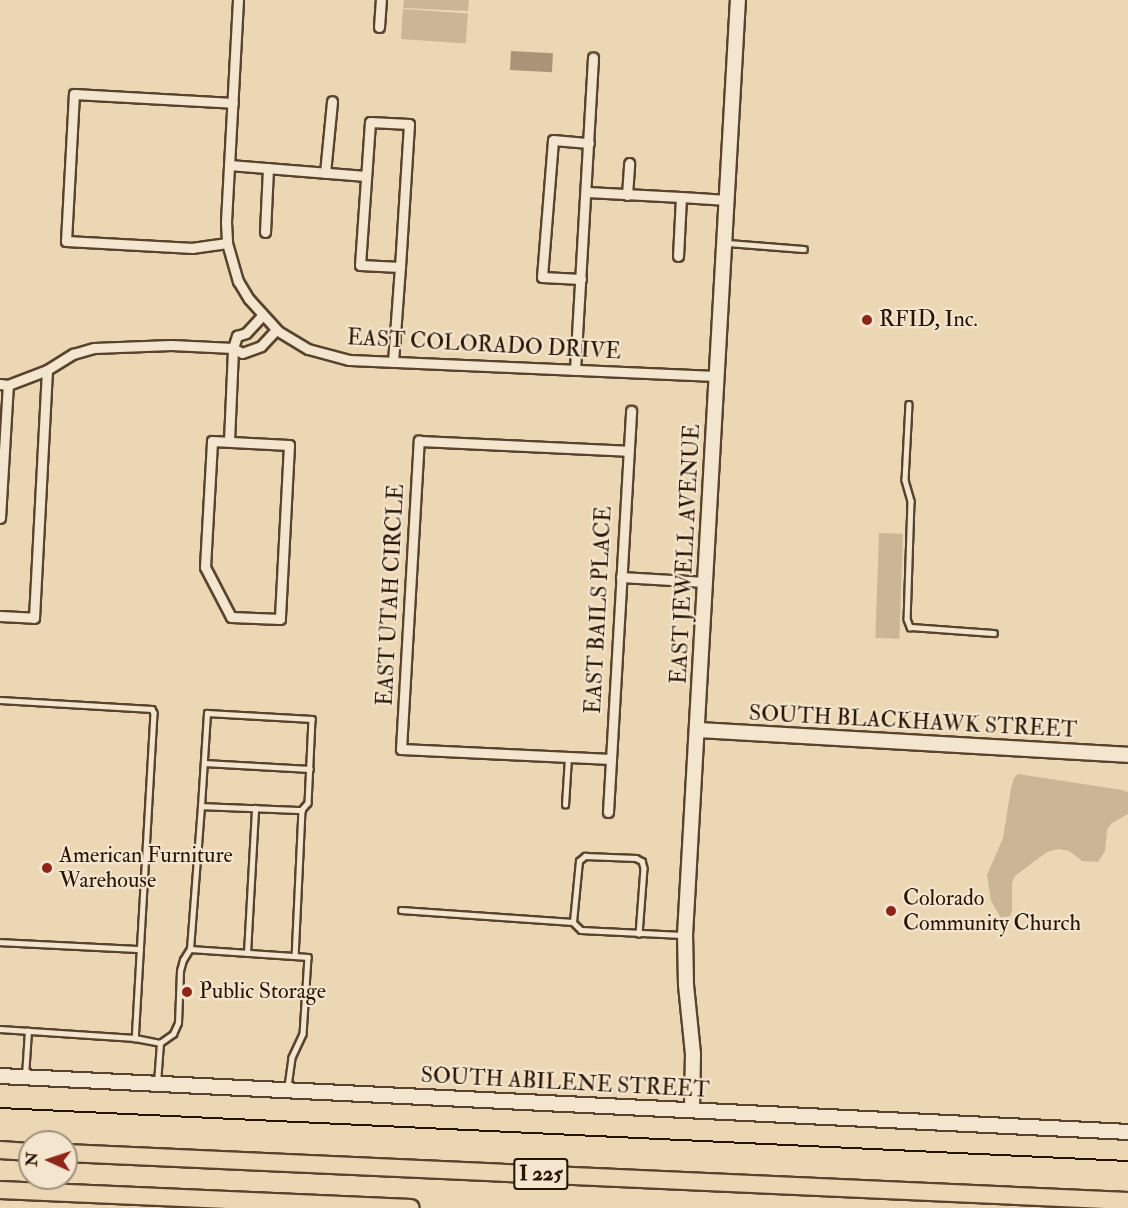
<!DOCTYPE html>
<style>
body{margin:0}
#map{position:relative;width:1128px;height:1208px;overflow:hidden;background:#ecd7b4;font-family:"IM FELL Double Pica",serif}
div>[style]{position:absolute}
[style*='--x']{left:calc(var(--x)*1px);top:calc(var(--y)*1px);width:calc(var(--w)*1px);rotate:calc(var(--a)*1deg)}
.green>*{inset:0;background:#cab695;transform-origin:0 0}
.water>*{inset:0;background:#a99477;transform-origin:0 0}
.roads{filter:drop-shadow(2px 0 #58442d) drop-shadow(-2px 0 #58442d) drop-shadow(0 2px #58442d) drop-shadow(0 -2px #58442d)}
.lane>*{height:4.5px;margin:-2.25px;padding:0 2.25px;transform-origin:2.25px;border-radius:2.25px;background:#f3e5ce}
.street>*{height:9px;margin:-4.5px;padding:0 4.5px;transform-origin:4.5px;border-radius:4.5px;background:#f3e5ce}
.secondary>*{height:14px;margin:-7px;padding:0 7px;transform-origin:7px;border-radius:7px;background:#f3e5ce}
.highway>*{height:16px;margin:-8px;padding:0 8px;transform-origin:8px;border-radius:8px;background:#ecd7b4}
.tram>*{height:1.5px;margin:-0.75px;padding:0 0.75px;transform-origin:0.75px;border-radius:0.75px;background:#261300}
.dots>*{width:16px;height:16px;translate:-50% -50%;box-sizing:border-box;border:3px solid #f3e5ce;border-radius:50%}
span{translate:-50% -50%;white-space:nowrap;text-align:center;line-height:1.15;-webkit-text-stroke:4.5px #f3e5ce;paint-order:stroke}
.shield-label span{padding:2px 4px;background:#f3e5ce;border:2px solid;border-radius:4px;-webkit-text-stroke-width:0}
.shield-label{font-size:21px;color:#261300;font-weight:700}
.poi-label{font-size:22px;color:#261300}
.left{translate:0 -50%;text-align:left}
.street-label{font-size:22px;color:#261300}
.north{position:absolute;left:18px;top:1130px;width:60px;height:60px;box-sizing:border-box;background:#f3e5ce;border:2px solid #a1917c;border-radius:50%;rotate:273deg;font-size:16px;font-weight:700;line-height:24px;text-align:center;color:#261300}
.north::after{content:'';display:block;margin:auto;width:21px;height:27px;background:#8f2418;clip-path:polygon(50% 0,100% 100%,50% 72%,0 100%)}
</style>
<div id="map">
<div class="green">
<div style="clip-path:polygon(404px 0,469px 0,468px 11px,403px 8px)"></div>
<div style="left:403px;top:9px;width:65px;height:30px;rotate:4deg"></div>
<div style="left:879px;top:533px;width:24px;height:105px;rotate:2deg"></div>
<div style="clip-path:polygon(1018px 774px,1122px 790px,1128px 792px,1128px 814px,1112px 823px,1107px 830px,1105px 851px,1098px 862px,1082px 861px,1069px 851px,1058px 849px,1047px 852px,1015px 876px,1012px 883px,1012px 911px,1010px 916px,1001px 918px,991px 901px,987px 875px,1003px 838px,1011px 788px,1014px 778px)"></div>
</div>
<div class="water">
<div style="left:511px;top:51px;width:42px;height:19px;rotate:3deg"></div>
</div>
<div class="roads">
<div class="lane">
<div style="--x:727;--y:243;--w:77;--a:4.5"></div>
<div style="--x:909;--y:404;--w:76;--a:93"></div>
<div style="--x:905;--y:480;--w:22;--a:74"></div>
<div style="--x:911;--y:501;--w:118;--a:91.9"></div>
<div style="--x:907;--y:619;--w:9;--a:69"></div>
<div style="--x:910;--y:627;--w:84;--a:4.1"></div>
<div style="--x:0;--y:700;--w:152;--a:3.4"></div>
<div style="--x:152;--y:709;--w:4;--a:63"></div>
<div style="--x:154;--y:713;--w:326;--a:93.3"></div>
<div style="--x:204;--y:763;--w:106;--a:3.2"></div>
<div style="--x:565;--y:805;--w:48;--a:-86.4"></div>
<div style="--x:201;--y:806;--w:93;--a:-86.3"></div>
<div style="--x:207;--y:713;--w:105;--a:3.3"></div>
<div style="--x:312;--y:719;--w:84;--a:92.7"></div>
<div style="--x:308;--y:803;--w:9;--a:131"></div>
<div style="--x:401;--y:910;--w:172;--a:4"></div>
<div style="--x:573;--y:922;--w:11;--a:45"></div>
<div style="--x:581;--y:930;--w:101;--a:2.8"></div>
<div style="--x:573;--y:922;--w:61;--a:-84.4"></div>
<div style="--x:579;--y:861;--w:8;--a:-40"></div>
<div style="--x:585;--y:856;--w:51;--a:2.2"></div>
<div style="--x:636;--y:858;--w:7;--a:27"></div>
<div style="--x:642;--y:861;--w:7;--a:74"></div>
<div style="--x:644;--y:868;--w:66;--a:94.3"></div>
<div style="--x:0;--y:942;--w:140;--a:2.9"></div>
<div style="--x:190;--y:949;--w:143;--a:-85.6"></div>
<div style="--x:201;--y:806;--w:101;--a:2.3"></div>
<div style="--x:302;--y:810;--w:146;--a:92.7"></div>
<div style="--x:247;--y:953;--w:145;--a:-86.8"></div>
<div style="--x:0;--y:1029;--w:135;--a:3.8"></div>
<div style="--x:135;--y:1038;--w:25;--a:11"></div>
<div style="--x:25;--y:1076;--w:45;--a:-86.2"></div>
<div style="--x:157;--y:1083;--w:40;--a:-85.7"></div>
<div style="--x:160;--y:1043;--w:16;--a:-35"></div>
<div style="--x:173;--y:1034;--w:12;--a:-66"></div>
<div style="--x:178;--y:1023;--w:52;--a:-87.8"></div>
<div style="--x:180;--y:971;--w:11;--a:-75"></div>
<div style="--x:183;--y:960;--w:13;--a:-58"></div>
<div style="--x:190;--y:949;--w:118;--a:3.9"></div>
<div style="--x:308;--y:957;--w:77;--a:93.7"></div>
<div style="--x:303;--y:1034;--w:26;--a:115"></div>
<div style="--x:292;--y:1058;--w:30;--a:98"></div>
</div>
<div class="street">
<div style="--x:238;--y:0;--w:222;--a:93.1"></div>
<div style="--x:226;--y:222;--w:21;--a:87"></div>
<div style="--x:227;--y:243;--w:40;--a:74"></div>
<div style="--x:238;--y:281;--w:21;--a:59"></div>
<div style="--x:249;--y:299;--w:43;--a:47.8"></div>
<div style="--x:278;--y:331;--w:35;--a:31"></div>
<div style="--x:308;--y:349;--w:42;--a:15"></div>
<div style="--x:349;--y:360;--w:368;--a:2.5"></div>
<div style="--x:379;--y:27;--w:27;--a:-86"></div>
<div style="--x:229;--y:165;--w:137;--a:4.6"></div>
<div style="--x:325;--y:173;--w:72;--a:-84.4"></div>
<div style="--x:587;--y:192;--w:94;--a:3"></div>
<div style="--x:681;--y:197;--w:59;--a:92.9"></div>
<div style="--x:627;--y:195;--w:32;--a:-86"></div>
<div style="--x:681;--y:197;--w:46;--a:3.7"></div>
<div style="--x:265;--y:232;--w:64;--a:-87.3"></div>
<div style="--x:227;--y:243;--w:34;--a:172"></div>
<div style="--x:193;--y:248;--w:127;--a:-176.8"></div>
<div style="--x:66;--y:241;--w:147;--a:-86.9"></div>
<div style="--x:74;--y:94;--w:159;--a:3.2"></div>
<div style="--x:581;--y:279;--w:39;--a:-177"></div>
<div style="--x:542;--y:277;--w:137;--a:-85.4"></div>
<div style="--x:553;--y:140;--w:36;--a:5"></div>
<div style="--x:393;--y:362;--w:95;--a:-85.8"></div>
<div style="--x:400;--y:267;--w:40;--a:-177.1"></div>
<div style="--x:360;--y:265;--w:143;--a:-86"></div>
<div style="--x:370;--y:122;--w:39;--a:3"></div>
<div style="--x:409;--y:124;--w:143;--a:93.6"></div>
<div style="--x:575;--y:370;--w:313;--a:-86.7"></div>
<div style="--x:0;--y:384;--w:8;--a:7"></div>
<div style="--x:8;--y:385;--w:42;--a:-21"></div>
<div style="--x:47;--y:370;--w:31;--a:-32"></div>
<div style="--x:73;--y:354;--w:22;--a:-16"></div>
<div style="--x:94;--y:348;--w:77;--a:-2.2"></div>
<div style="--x:171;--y:345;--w:62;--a:2.8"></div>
<div style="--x:233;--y:348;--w:10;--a:29"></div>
<div style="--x:242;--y:353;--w:20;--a:-20"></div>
<div style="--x:261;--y:346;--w:22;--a:-47"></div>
<div style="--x:212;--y:441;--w:77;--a:3"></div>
<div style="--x:289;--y:445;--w:174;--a:93"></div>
<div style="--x:280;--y:619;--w:49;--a:-177.7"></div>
<div style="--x:231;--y:617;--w:56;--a:-117.5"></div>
<div style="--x:205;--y:567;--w:126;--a:-86.8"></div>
<div style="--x:229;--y:441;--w:93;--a:-87.5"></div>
<div style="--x:233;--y:348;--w:13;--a:-72"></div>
<div style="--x:237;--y:336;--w:9;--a:-18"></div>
<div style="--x:246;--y:333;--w:23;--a:-47"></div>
<div style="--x:0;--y:518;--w:133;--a:-86.6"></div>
<div style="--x:621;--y:577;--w:84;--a:3.4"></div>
<div style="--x:0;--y:616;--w:34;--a:3"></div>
<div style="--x:34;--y:618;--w:248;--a:-87"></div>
<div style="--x:611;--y:759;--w:210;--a:-177.3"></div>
<div style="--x:401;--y:749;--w:309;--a:-86.7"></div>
<div style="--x:419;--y:441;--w:209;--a:2.7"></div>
<div style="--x:608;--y:812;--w:402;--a:-86.7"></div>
</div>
<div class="secondary">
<div style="--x:697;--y:730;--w:432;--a:3.3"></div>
<div style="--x:0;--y:1076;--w:1129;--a:2.84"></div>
<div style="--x:692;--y:1110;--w:56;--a:-89"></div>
<div style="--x:693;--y:1054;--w:69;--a:-95.8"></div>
<div style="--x:686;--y:985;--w:50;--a:-91.1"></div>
<div style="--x:685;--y:935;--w:937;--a:-86.76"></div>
</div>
<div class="highway">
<div style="--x:0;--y:1150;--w:30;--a:4"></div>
<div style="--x:66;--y:1153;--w:1063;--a:2.59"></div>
<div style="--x:0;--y:1190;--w:411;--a:2.5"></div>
</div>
</div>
<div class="tram">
<div style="--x:0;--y:1108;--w:1129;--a:2.69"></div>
</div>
<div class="dots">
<div style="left:867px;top:320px;background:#8f2418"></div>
<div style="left:47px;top:868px;background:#8f2418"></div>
<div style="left:891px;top:911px;background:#8f2418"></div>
<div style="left:187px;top:992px;background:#8f2418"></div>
</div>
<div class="shield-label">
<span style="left:541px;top:1174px">I 225</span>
</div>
<div class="poi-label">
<span class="left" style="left:879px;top:320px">RFID, Inc.</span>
<span class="left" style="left:59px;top:868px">American Furniture<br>Warehouse</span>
<span class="left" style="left:903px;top:911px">Colorado<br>Community Church</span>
<span class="left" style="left:199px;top:992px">Public Storage</span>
</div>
<div class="street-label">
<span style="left:484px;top:345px;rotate:3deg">EAST COLORADO DRIVE</span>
<span style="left:686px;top:554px;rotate:-87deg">EAST JEWELL AVENUE</span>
<span style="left:391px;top:595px;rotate:-87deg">EAST UTAH CIRCLE</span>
<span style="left:599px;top:610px;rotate:-87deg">EAST BAILS PLACE</span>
<span style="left:913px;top:722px;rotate:3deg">SOUTH BLACKHAWK STREET</span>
<span style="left:565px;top:1083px;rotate:3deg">SOUTH ABILENE STREET</span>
</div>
<div class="north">N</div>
</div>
